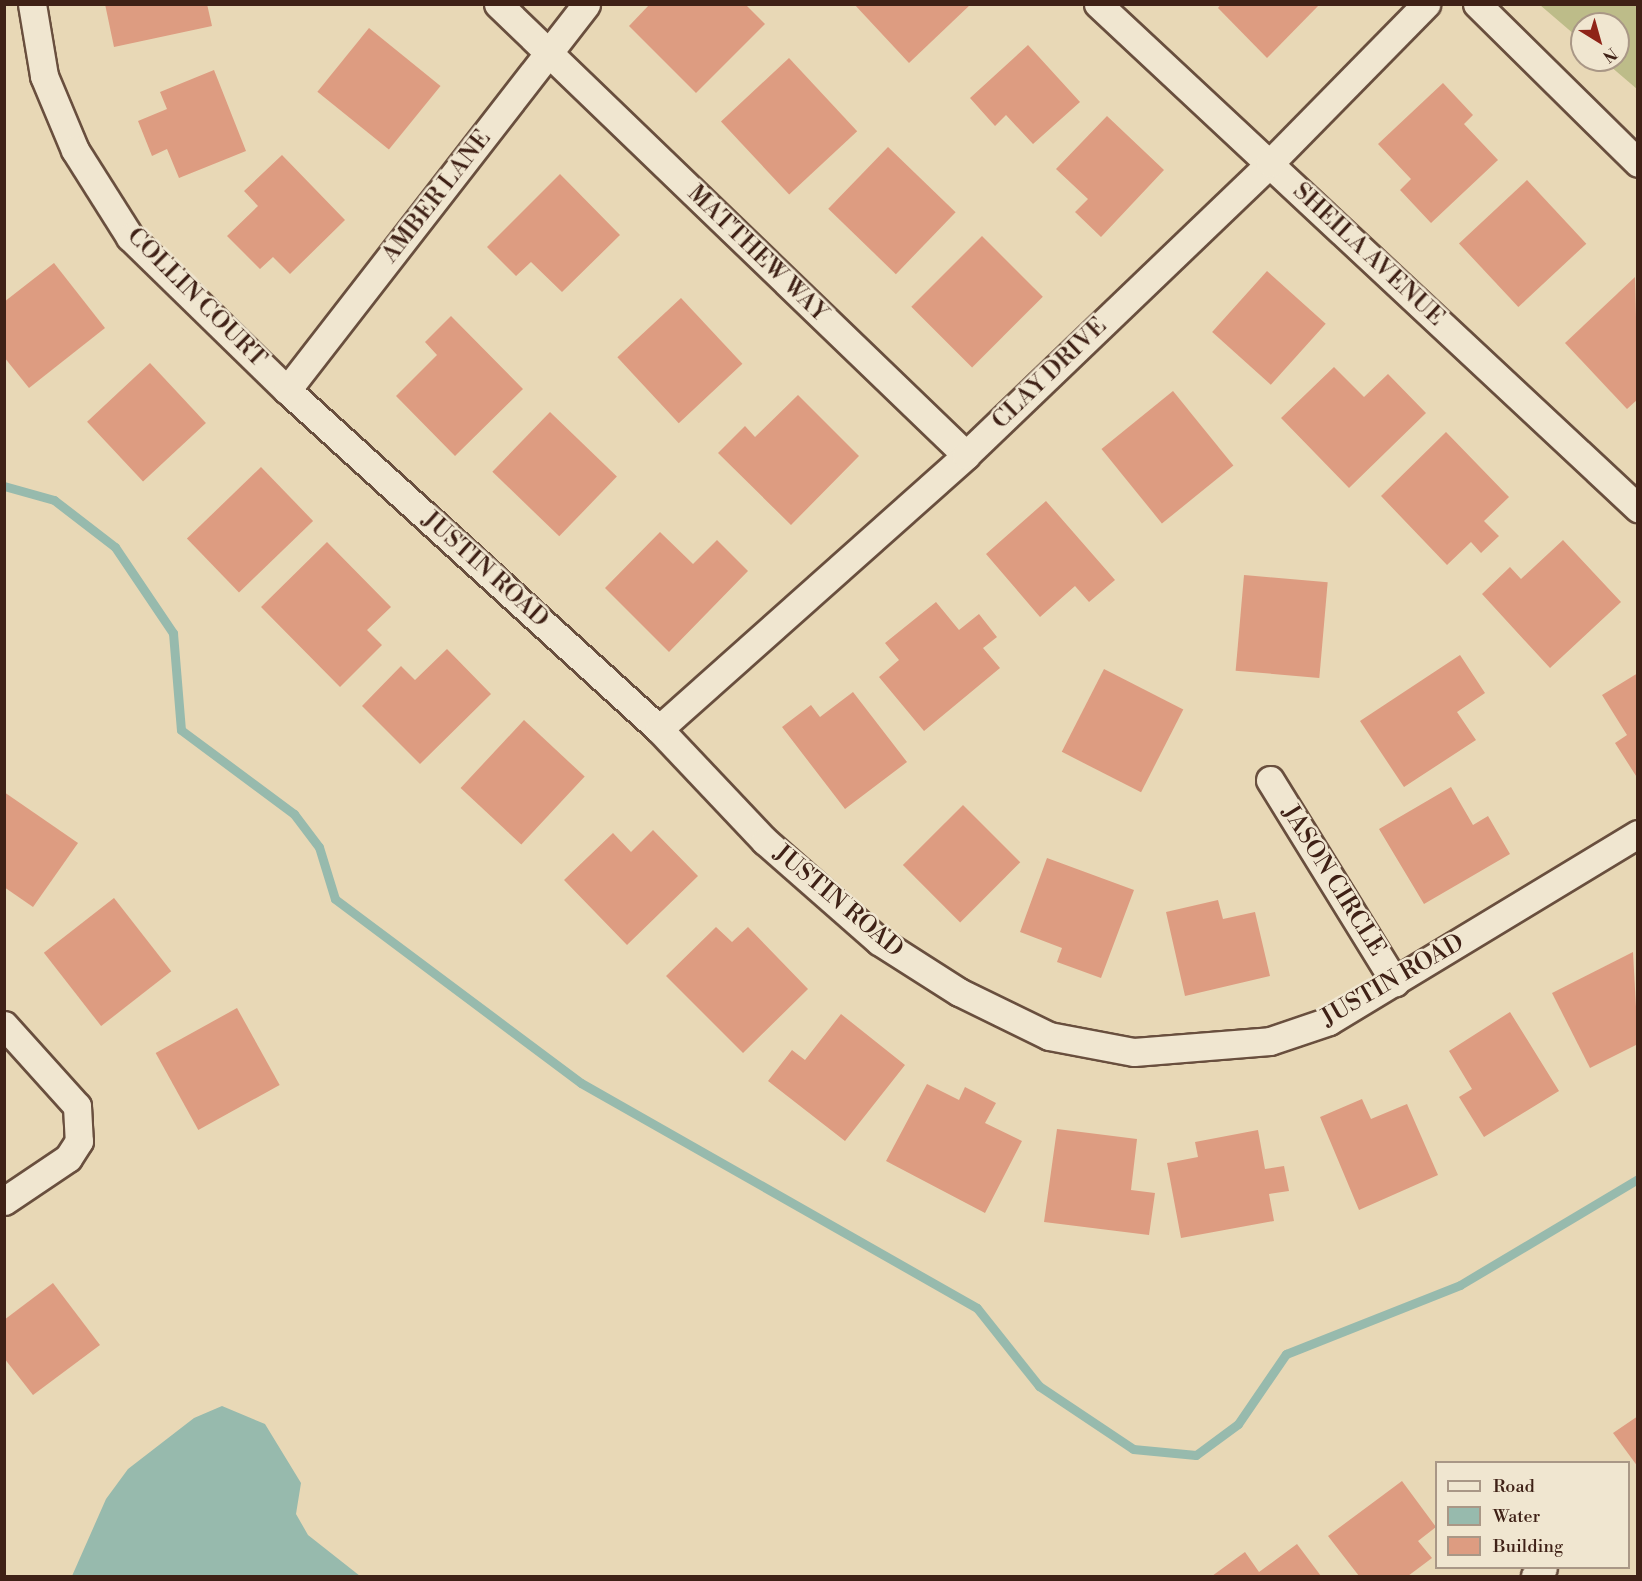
<!DOCTYPE html>
<style>
body{margin:0}
#map{position:relative;width:1642px;height:1581px;overflow:hidden;background:#e8d8b6;font-family:"Libre Bodoni",serif}
div>[style]{position:absolute}
[style*='--x']{left:calc(var(--x)*1px);top:calc(var(--y)*1px);width:calc(var(--w)*1px);rotate:calc(var(--a)*1deg)}
.green>*{inset:0;background:#bdbc89}
.water>*{inset:0;background:#97baad}
.stream>*{height:9px;margin:-4.5px;padding:0 4.5px;transform-origin:4.5px;border-radius:4.5px;background:#97baad}
.building>*{inset:0;background:#dd9c81;transform-origin:0 0}
.roads{filter:drop-shadow(2px 0 #694f3e) drop-shadow(-2px 0 #694f3e) drop-shadow(0 2px #694f3e) drop-shadow(0 -2px #694f3e)}
.minor>*{height:27px;margin:-13.5px;padding:0 13.5px;transform-origin:13.5px;border-radius:13.5px;background:#f0e6d0}
span{translate:-50% -50%;white-space:nowrap;text-align:center;line-height:1.15;-webkit-text-stroke:5px #f0e6d0;paint-order:stroke}
.street-label{font-size:24px;color:#3f2116}
.frame{position:absolute;inset:0;border:6px solid #3f2116;pointer-events:none}
.legend{position:absolute;left:1435px;top:1461px;width:195px;height:108px;box-sizing:border-box;background:#f0e6d0;border:2px solid #a99786;margin:0;padding:8px 10px;list-style:none;font-size:18px;color:#3f2116}
.legend li{display:flex;align-items:center;gap:12px;height:30px}
.legend b{width:30px;border:2px solid #a99786}
.north{position:absolute;left:1570px;top:12px;width:60px;height:60px;box-sizing:border-box;background:#f0e6d0;border:2px solid #a99786;border-radius:50%;rotate:143deg;font-size:16px;font-weight:700;line-height:24px;text-align:center;color:#3f2116}
.north::after{content:'';display:block;margin:auto;width:21px;height:27px;background:#8f2418;clip-path:polygon(50% 0,100% 100%,50% 72%,0 100%)}
</style>
<div id="map">
<div class="green">
<div style="clip-path:polygon(1540px 5px,1637px 5px,1637px 89px,1603px 60px,1618px 60px,1618px 24px,1582px 24px,1582px 41px)"></div>
</div>
<div class="water">
<div style="clip-path:polygon(222px 1406px,265px 1424px,301px 1483px,296px 1514px,308px 1535px,360px 1576px,72px 1576px,106px 1499px,128px 1469px,194px 1418px)"></div>
</div>
<div class="stream">
<div style="--x:4;--y:486;--w:52;--a:15.6"></div>
<div style="--x:54;--y:500;--w:77;--a:37.6"></div>
<div style="--x:115;--y:547;--w:104;--a:56"></div>
<div style="--x:173;--y:633;--w:97;--a:85.3"></div>
<div style="--x:181;--y:730;--w:141;--a:36.6"></div>
<div style="--x:294;--y:814;--w:41;--a:52.9"></div>
<div style="--x:319;--y:847;--w:54;--a:72.9"></div>
<div style="--x:335;--y:899;--w:307;--a:36.8"></div>
<div style="--x:581;--y:1083;--w:455;--a:29.6"></div>
<div style="--x:977;--y:1308;--w:100;--a:51.5"></div>
<div style="--x:1039;--y:1386;--w:113;--a:33.8"></div>
<div style="--x:1133;--y:1449;--w:63;--a:5.4"></div>
<div style="--x:1196;--y:1455;--w:52;--a:-36.4"></div>
<div style="--x:1238;--y:1424;--w:85;--a:-55.6"></div>
<div style="--x:1286;--y:1354;--w:187;--a:-21.6"></div>
<div style="--x:1460;--y:1285;--w:207;--a:-30.8"></div>
</div>
<div class="building">
<div style="clip-path:polygon(105px 4px,207px 4px,212px 26px,114px 47px)"></div>
<div style="clip-path:polygon(650px 4px,745px 4px,765px 24px,696px 93px,629px 26px)"></div>
<div style="clip-path:polygon(854px 4px,971px 4px,909px 63px)"></div>
<div style="clip-path:polygon(1221px 4px,1320px 4px,1267px 58px,1218px 8px)"></div>
<div style="left:369px;top:28px;width:92px;height:82px;rotate:39deg"></div>
<div style="clip-path:polygon(1028px 45px,1080px 102px,1033px 144px,1006px 115px,995px 126px,970px 98px)"></div>
<div style="left:789px;top:58px;width:100px;height:93px;rotate:47deg"></div>
<div style="clip-path:polygon(214px 70px,246px 151px,179px 178px,167px 149px,152px 156px,138px 121px,167px 109px,160px 92px)"></div>
<div style="clip-path:polygon(1443px 83px,1473px 115px,1464px 124px,1498px 160px,1431px 223px,1400px 190px,1411px 179px,1378px 144px)"></div>
<div style="clip-path:polygon(1107px 116px,1164px 170px,1101px 237px,1075px 212px,1088px 199px,1056px 169px)"></div>
<div style="left:888px;top:147px;width:94px;height:86px;rotate:44deg"></div>
<div style="clip-path:polygon(282px 155px,345px 220px,290px 274px,273px 257px,260px 269px,227px 236px,258px 206px,244px 191px)"></div>
<div style="clip-path:polygon(560px 174px,620px 235px,562px 292px,531px 262px,516px 276px,487px 247px)"></div>
<div style="left:1527px;top:180px;width:87px;height:93px;rotate:47deg"></div>
<div style="left:982px;top:236px;width:86px;height:100px;rotate:45deg"></div>
<div style="clip-path:polygon(54px 263px,105px 328px,29px 388px,4px 357px,4px 302px)"></div>
<div style="left:1267px;top:271px;width:79px;height:82px;rotate:42deg"></div>
<div style="clip-path:polygon(1635px 277px,1638px 399px,1627px 409px,1565px 343px)"></div>
<div style="left:681px;top:298px;width:90px;height:87px;rotate:47deg"></div>
<div style="clip-path:polygon(451px 316px,523px 389px,455px 456px,396px 396px,437px 355px,425px 342px)"></div>
<div style="left:150px;top:363px;width:82px;height:86px;rotate:47deg"></div>
<div style="clip-path:polygon(1334px 367px,1364px 397px,1388px 374px,1426px 413px,1349px 488px,1281px 418px)"></div>
<div style="left:1173px;top:391px;width:96px;height:92px;rotate:51deg"></div>
<div style="clip-path:polygon(798px 395px,859px 456px,791px 525px,718px 453px,745px 426px,755px 437px)"></div>
<div style="left:550px;top:412px;width:93px;height:83px;rotate:44deg"></div>
<div style="clip-path:polygon(1446px 432px,1509px 497px,1484px 521px,1499px 536px,1481px 553px,1471px 542px,1447px 565px,1381px 496px)"></div>
<div style="left:261px;top:467px;width:75px;height:103px;rotate:46deg"></div>
<div style="clip-path:polygon(1046px 501px,1115px 580px,1089px 602px,1075px 586px,1040px 617px,986px 554px)"></div>
<div style="clip-path:polygon(660px 532px,693px 564px,717px 540px,748px 571px,669px 652px,605px 588px)"></div>
<div style="clip-path:polygon(1563px 540px,1621px 602px,1550px 668px,1482px 594px,1510px 567px,1521px 579px)"></div>
<div style="clip-path:polygon(327px 542px,391px 607px,367px 630px,382px 645px,340px 687px,261px 607px)"></div>
<div style="left:1244px;top:575px;width:84px;height:96px;rotate:5deg"></div>
<div style="clip-path:polygon(936px 602px,959px 630px,979px 614px,997px 637px,983px 648px,1000px 668px,924px 731px,879px 677px,899px 660px,885px 643px)"></div>
<div style="clip-path:polygon(447px 649px,491px 694px,420px 764px,362px 706px,401px 666px,415px 680px)"></div>
<div style="clip-path:polygon(1460px 655px,1485px 693px,1457px 712px,1476px 740px,1404px 787px,1360px 721px)"></div>
<div style="left:1104px;top:669px;width:89px;height:93px;rotate:27deg"></div>
<div style="clip-path:polygon(1638px 673px,1638px 779px,1615px 743px,1627px 735px,1602px 695px)"></div>
<div style="clip-path:polygon(853px 692px,907px 762px,845px 809px,782px 727px,811px 705px,820px 717px)"></div>
<div style="left:524px;top:720px;width:83px;height:93px;rotate:43deg"></div>
<div style="clip-path:polygon(1451px 787px,1473px 825px,1488px 816px,1510px 854px,1424px 904px,1379px 829px)"></div>
<div style="clip-path:polygon(4px 792px,78px 843px,33px 907px,4px 887px)"></div>
<div style="left:963px;top:805px;width:81px;height:85px;rotate:45deg"></div>
<div style="clip-path:polygon(653px 830px,698px 876px,627px 945px,564px 880px,613px 833px,631px 852px)"></div>
<div style="clip-path:polygon(1047px 858px,1134px 890px,1101px 978px,1057px 962px,1062px 948px,1020px 932px)"></div>
<div style="left:114px;top:898px;width:93px;height:89px;rotate:52deg"></div>
<div style="clip-path:polygon(1218px 900px,1223px 919px,1255px 912px,1270px 976px,1185px 996px,1166px 912px)"></div>
<div style="clip-path:polygon(716px 927px,732px 942px,748px 927px,808px 989px,743px 1053px,666px 976px)"></div>
<div style="clip-path:polygon(1633px 952px,1638px 1044px,1590px 1068px,1552px 993px)"></div>
<div style="left:237px;top:1008px;width:88px;height:93px;rotate:61deg"></div>
<div style="clip-path:polygon(1510px 1012px,1559px 1091px,1484px 1137px,1459px 1097px,1472px 1089px,1449px 1051px)"></div>
<div style="clip-path:polygon(841px 1014px,905px 1065px,845px 1141px,768px 1081px,792px 1050px,805px 1060px)"></div>
<div style="clip-path:polygon(927px 1084px,959px 1100px,965px 1087px,996px 1103px,985px 1123px,1022px 1141px,985px 1213px,886px 1161px)"></div>
<div style="clip-path:polygon(1362px 1099px,1371px 1119px,1407px 1104px,1438px 1175px,1359px 1210px,1320px 1117px)"></div>
<div style="clip-path:polygon(1057px 1129px,1137px 1139px,1131px 1190px,1155px 1193px,1149px 1235px,1044px 1222px)"></div>
<div style="clip-path:polygon(1258px 1130px,1265px 1169px,1284px 1166px,1289px 1191px,1269px 1194px,1274px 1221px,1181px 1238px,1167px 1163px,1198px 1157px,1195px 1142px)"></div>
<div style="clip-path:polygon(53px 1283px,100px 1345px,33px 1395px,4px 1358px,4px 1320px)"></div>
<div style="clip-path:polygon(1638px 1416px,1638px 1467px,1613px 1433px)"></div>
<div style="clip-path:polygon(1402px 1481px,1436px 1527px,1418px 1541px,1432px 1558px,1408px 1576px,1359px 1576px,1328px 1536px)"></div>
<div style="clip-path:polygon(1297px 1544px,1321px 1576px,1212px 1576px,1245px 1552px,1259px 1572px)"></div>
</div>
<div class="roads">
<div class="minor">
<div style="--x:32;--y:4;--w:73;--a:80.5"></div>
<div style="--x:44;--y:76;--w:80;--a:67.3"></div>
<div style="--x:75;--y:150;--w:103;--a:57.7"></div>
<div style="--x:130;--y:237;--w:219;--a:44.3"></div>
<div style="--x:287;--y:390;--w:503;--a:42.34"></div>
<div style="--x:659;--y:729;--w:154;--a:46.6"></div>
<div style="--x:765;--y:841;--w:152;--a:41.3"></div>
<div style="--x:879;--y:941;--w:95;--a:32.5"></div>
<div style="--x:959;--y:992;--w:100;--a:26.1"></div>
<div style="--x:1049;--y:1036;--w:86;--a:10.7"></div>
<div style="--x:1134;--y:1052;--w:136;--a:-4.6"></div>
<div style="--x:1270;--y:1041;--w:62;--a:-18.7"></div>
<div style="--x:1329;--y:1021;--w:361;--a:-31.2"></div>
<div style="--x:498;--y:4;--w:650;--a:43.94"></div>
<div style="--x:1098;--y:4;--w:739;--a:43.03"></div>
<div style="--x:1477;--y:4;--w:226;--a:44.6"></div>
<div style="--x:287;--y:390;--w:488;--a:-52.2"></div>
<div style="--x:659;--y:729;--w:411;--a:-41.7"></div>
<div style="--x:966;--y:455;--w:422;--a:-43.8"></div>
<div style="--x:1270;--y:163;--w:223;--a:-45.5"></div>
<div style="--x:1270;--y:780;--w:238;--a:58.3"></div>
<div style="--x:4;--y:1025;--w:109;--a:48"></div>
<div style="--x:77;--y:1106;--w:35;--a:87"></div>
<div style="--x:79;--y:1141;--w:20;--a:123"></div>
<div style="--x:68;--y:1158;--w:77;--a:146.1"></div>
<div style="--x:1535;--y:1576;--w:11;--a:-45"></div>
</div>
</div>
<div class="street-label">
<span style="left:437px;top:197px;rotate:-52deg">AMBER LANE</span>
<span style="left:757px;top:254px;rotate:44deg">MATTHEW WAY</span>
<span style="left:1368px;top:255px;rotate:43deg">SHEILA AVENUE</span>
<span style="left:196px;top:298px;rotate:45deg">COLLIN COURT</span>
<span style="left:1050px;top:374px;rotate:-44deg">CLAY DRIVE</span>
<span style="left:485px;top:570px;rotate:42deg">JUSTIN ROAD</span>
<span style="left:1333px;top:881px;rotate:58deg">JASON CIRCLE</span>
<span style="left:838px;top:902px;rotate:40deg">JUSTIN ROAD</span>
<span style="left:1393px;top:981px;rotate:-30deg">JUSTIN ROAD</span>
</div>
<div class="frame"></div>
<ul class="legend">
<li><b style="height:8px;background:#f0e6d0"></b>Road</li>
<li><b style="height:16px;background:#97baad"></b>Water</li>
<li><b style="height:16px;background:#dd9c81"></b>Building</li>
</ul>
<div class="north">N</div>
</div>
